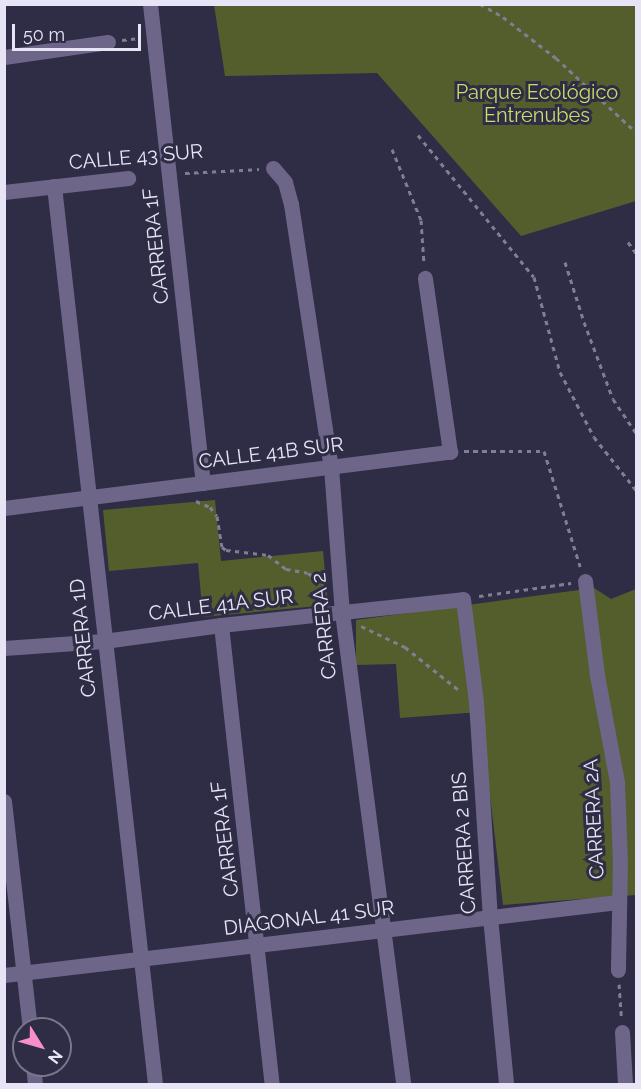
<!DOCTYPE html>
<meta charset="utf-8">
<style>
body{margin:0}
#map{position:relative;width:641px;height:1089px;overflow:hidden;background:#2f2c45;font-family:Raleway,sans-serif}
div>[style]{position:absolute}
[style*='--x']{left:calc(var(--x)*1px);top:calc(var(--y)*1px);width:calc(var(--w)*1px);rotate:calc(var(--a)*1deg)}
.green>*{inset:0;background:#545e2c}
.path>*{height:3px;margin-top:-1.5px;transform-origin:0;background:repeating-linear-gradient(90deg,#807e93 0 4.5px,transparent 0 9px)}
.street>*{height:15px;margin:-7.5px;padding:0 7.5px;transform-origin:7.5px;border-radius:7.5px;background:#6e6688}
span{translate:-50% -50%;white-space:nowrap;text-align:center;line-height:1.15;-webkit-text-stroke:6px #2f2c45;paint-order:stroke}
.park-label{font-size:20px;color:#c6de67}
.street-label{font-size:20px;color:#e6e4f5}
.frame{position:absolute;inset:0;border:6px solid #e6e4f5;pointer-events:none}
.north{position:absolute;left:12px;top:1017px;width:60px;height:60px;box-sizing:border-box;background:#2f2c45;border:2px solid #78768b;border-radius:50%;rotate:127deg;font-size:16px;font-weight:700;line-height:24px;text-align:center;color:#e6e4f5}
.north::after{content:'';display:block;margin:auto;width:21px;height:27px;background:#f98fc8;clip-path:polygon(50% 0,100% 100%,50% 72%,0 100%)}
.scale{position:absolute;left:12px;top:24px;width:129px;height:27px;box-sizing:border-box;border:3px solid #e6e4f5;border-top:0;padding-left:8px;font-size:18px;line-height:21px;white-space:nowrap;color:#e6e4f5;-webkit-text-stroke:4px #2f2c45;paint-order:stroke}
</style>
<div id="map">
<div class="green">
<div style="clip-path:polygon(214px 5px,636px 5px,636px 201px,521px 236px,377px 73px,225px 76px)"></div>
<div style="clip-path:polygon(215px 500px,221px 561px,323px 551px,328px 605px,203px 617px,198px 563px,109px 571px,103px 510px)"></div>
<div style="clip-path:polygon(594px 588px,611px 599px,636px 589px,636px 895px,503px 905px,480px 712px,400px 718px,396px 664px,356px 665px,356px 620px)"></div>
</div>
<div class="path">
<div style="--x:480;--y:4;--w:26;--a:29"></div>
<div style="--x:503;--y:17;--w:67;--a:37.7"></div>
<div style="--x:556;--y:58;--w:109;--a:42.8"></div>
<div style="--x:122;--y:40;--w:17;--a:-7"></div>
<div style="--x:418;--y:135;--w:183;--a:50.8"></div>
<div style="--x:534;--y:277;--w:98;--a:74.7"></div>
<div style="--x:560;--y:372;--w:73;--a:62.4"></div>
<div style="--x:594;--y:437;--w:68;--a:51.6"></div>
<div style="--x:392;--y:149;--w:77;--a:67.8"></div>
<div style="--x:421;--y:220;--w:44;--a:86.1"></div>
<div style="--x:185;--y:173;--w:74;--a:-3.1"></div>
<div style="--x:628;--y:242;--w:14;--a:54"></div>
<div style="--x:565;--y:262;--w:63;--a:72.4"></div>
<div style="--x:584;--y:322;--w:82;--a:69.4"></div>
<div style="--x:613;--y:399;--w:41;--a:55.9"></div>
<div style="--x:464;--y:451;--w:80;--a:0"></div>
<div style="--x:544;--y:451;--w:121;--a:72.6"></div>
<div style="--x:196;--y:501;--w:15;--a:23"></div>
<div style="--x:210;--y:507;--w:11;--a:52"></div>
<div style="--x:217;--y:516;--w:31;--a:81"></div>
<div style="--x:222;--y:547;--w:5;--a:37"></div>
<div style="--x:226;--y:550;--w:42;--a:6.8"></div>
<div style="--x:268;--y:555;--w:23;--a:38"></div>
<div style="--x:286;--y:569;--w:22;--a:10"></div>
<div style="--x:308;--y:573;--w:19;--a:35"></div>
<div style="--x:479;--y:596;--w:93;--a:-8"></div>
<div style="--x:361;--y:626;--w:49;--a:25.5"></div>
<div style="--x:405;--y:647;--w:70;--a:38.7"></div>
<div style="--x:619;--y:984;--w:32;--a:86"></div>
</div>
<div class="street">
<div style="--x:150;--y:4;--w:482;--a:83.7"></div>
<div style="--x:4;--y:57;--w:105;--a:-8.2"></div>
<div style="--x:273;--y:168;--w:18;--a:49"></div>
<div style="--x:285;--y:182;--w:23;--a:75"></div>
<div style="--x:291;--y:204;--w:266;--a:81.4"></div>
<div style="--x:331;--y:467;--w:145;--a:85.7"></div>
<div style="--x:342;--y:612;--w:476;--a:82.6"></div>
<div style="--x:54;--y:186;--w:904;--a:83.58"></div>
<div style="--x:4;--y:192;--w:125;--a:-6.4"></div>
<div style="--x:4;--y:508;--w:450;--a:-7.2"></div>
<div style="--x:450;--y:452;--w:176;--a:-98.2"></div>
<div style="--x:585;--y:581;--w:95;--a:82.7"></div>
<div style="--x:597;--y:675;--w:109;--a:79.4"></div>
<div style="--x:617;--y:782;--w:80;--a:87.9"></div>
<div style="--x:620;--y:862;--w:108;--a:91.1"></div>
<div style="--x:221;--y:625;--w:462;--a:83.7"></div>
<div style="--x:4;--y:648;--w:100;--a:-4"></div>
<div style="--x:104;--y:641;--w:118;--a:-7.8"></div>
<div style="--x:221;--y:625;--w:243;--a:-6.1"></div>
<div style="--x:463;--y:599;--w:104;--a:82.8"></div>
<div style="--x:476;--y:702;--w:215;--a:86.3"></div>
<div style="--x:490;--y:917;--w:168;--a:84.5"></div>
<div style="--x:4;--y:801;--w:229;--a:83.5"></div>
<div style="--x:4;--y:975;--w:618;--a:-6.78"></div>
<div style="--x:622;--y:1032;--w:52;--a:86.7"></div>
<div style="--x:33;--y:1065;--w:19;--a:84"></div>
</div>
<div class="park-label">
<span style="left:537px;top:104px">Parque Ecológico<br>Entrenubes</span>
</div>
<div class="street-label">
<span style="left:136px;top:157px;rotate:-5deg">CALLE 43 SUR</span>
<span style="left:156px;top:246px;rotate:-96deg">CARRERA 1F</span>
<span style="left:271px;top:453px;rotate:-7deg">CALLE 41B SUR</span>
<span style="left:221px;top:605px;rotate:-7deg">CALLE 41A SUR</span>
<span style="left:324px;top:626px;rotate:-96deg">CARRERA 2</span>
<span style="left:83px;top:638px;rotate:-96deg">CARRERA 1D</span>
<span style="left:594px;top:819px;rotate:-93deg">CARRERA 2A</span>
<span style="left:225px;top:839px;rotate:-97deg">CARRERA 1F</span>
<span style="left:464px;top:843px;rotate:-94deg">CARRERA 2 BIS</span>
<span style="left:309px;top:918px;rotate:-7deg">DIAGONAL 41 SUR</span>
</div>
<div class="frame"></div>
<div class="north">N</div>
<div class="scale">50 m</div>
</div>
